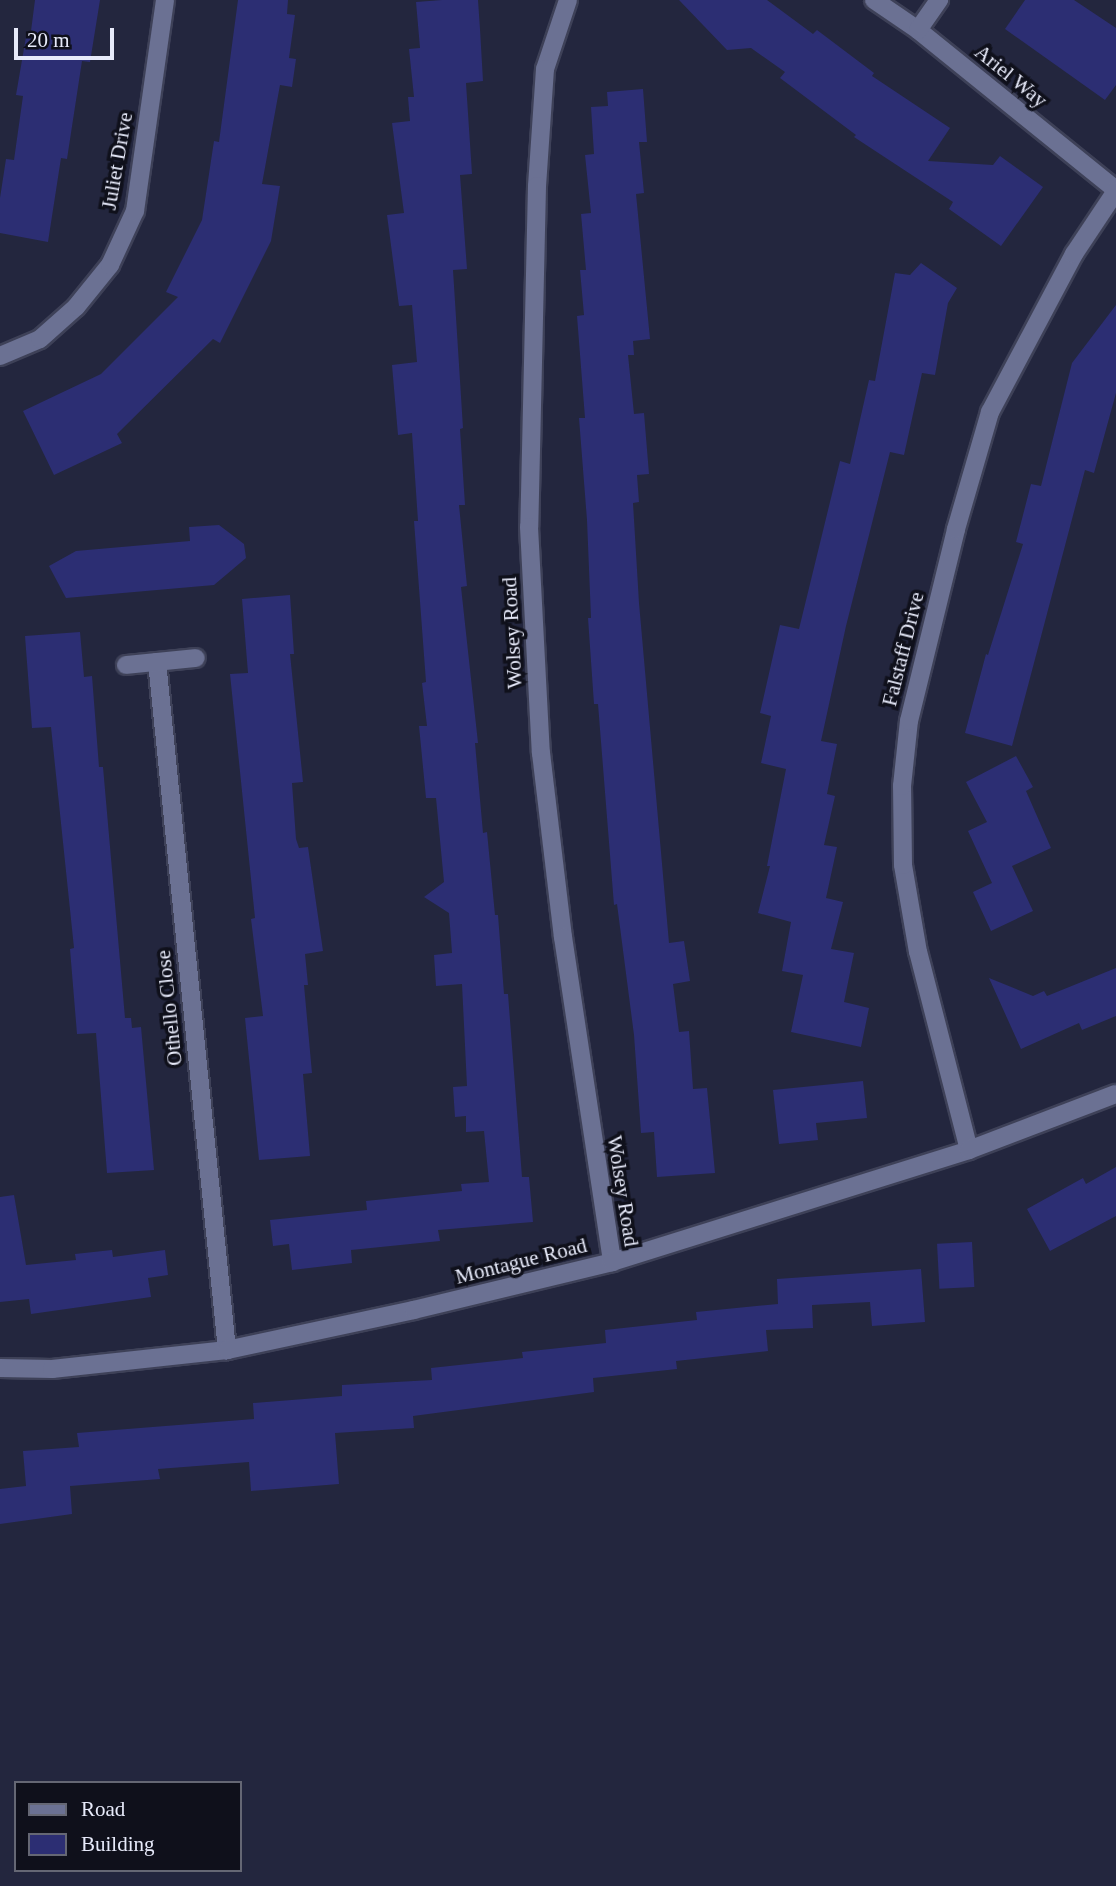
<!DOCTYPE html>
<style>
body{margin:0}
#map{position:relative;width:1116px;height:1886px;overflow:hidden;background:#23263e;font-family:"Times New Roman",serif}
div>[style]{position:absolute}
[style*='--x']{left:calc(var(--x)*1px);top:calc(var(--y)*1px);width:calc(var(--w)*1px);rotate:calc(var(--a)*1deg)}
.building>*{inset:0;background:#2c2e73;transform-origin:0 0}
.roads{filter:drop-shadow(2px 0 #3e4158) drop-shadow(-2px 0 #3e4158) drop-shadow(0 2px #3e4158) drop-shadow(0 -2px #3e4158)}
.minor>*{height:18px;margin:-9px;padding:0 9px;transform-origin:9px;border-radius:9px;background:#6b7193}
span{translate:-50% -50%;white-space:nowrap;text-align:center;line-height:1.15;-webkit-text-stroke:7px #0f101b;paint-order:stroke}
.street-label{font-size:21px;color:#e7eafa}
.legend{position:absolute;left:14px;top:1781px;width:228px;height:91px;box-sizing:border-box;background:#0f101b;border:2px solid #656774;margin:0;padding:9px 12px;list-style:none;font-size:21px;color:#e7eafa}
.legend li{display:flex;align-items:center;gap:14px;height:35px}
.legend b{width:35px;border:2px solid #656774}
.scale{position:absolute;left:14px;top:28px;width:100px;height:32px;box-sizing:border-box;border:4px solid #e7eafa;border-top:0;padding-left:9px;font-size:21px;line-height:24px;white-space:nowrap;color:#e7eafa;-webkit-text-stroke:5px #0f101b;paint-order:stroke}
</style>
<div id="map">
<div class="building">
<div style="clip-path:polygon(35px 0,100px 0,90px 62px,82px 61px,67px 159px,61px 158px,48px 242px,0 233px,0 198px,6px 159px,14px 160px,23px 96px,16px 95px,27px 31px,31px 31px)"></div>
<div style="clip-path:polygon(238px 0,288px 0,287px 14px,295px 15px,289px 58px,296px 59px,292px 87px,280px 85px,262px 184px,280px 186px,271px 241px,220px 343px,213px 339px,117px 434px,122px 443px,54px 475px,23px 411px,101px 374px,178px 297px,166px 292px,202px 220px,214px 141px,219px 142px)"></div>
<div style="clip-path:polygon(442px 0,478px 0,480px 29px,483px 81px,466px 83px,472px 174px,460px 175px,467px 269px,453px 270px,463px 428px,460px 429px,465px 505px,459px 505px,467px 586px,461px 587px,478px 743px,475px 743px,483px 833px,487px 832px,495px 915px,498px 915px,504px 994px,508px 994px,522px 1177px,529px 1177px,533px 1222px,438px 1230px,440px 1241px,351px 1250px,352px 1263px,292px 1270px,289px 1244px,273px 1246px,270px 1220px,367px 1210px,366px 1201px,462px 1191px,461px 1184px,489px 1182px,484px 1131px,466px 1132px,466px 1116px,455px 1117px,453px 1087px,467px 1086px,462px 984px,436px 986px,434px 955px,452px 953px,449px 913px,424px 897px,444px 882px,436px 798px,426px 798px,419px 726px,427px 726px,422px 683px,426px 682px,414px 521px,418px 521px,412px 433px,398px 435px,392px 365px,417px 362px,412px 305px,399px 306px,387px 215px,404px 213px,392px 123px,410px 121px,408px 97px,414px 97px,409px 49px,420px 48px,416px 2px)"></div>
<div style="clip-path:polygon(679px 0,767px 0,813px 34px,817px 30px,874px 73px,872px 76px,950px 128px,928px 161px,993px 165px,1000px 156px,1043px 187px,1001px 246px,949px 209px,953px 202px,854px 137px,856px 135px,780px 78px,785px 72px,751px 48px,727px 50px)"></div>
<div style="clip-path:polygon(1025px 0,1074px 0,1116px 28px,1116px 85px,1105px 100px,1005px 29px)"></div>
<div style="clip-path:polygon(643px 89px,647px 142px,639px 142px,644px 193px,636px 194px,650px 339px,633px 341px,634px 355px,628px 355px,634px 414px,644px 413px,649px 474px,637px 475px,639px 502px,633px 503px,639px 603px,669px 943px,684px 941px,690px 981px,673px 984px,679px 1032px,689px 1031px,693px 1089px,707px 1088px,715px 1173px,657px 1177px,654px 1132px,641px 1133px,634px 1035px,617px 904px,614px 905px,598px 704px,594px 704px,588px 618px,591px 618px,587px 520px,579px 418px,585px 418px,577px 316px,584px 315px,580px 270px,586px 270px,581px 214px,591px 213px,585px 155px,594px 154px,591px 107px,608px 106px,607px 92px)"></div>
<div style="clip-path:polygon(921px 263px,957px 288px,948px 303px,935px 375px,922px 373px,904px 455px,890px 452px,846px 626px,821px 741px,837px 744px,827px 794px,835px 796px,824px 845px,837px 847px,826px 898px,843px 902px,831px 949px,854px 953px,844px 1002px,869px 1008px,861px 1047px,791px 1032px,803px 975px,782px 971px,791px 922px,758px 913px,770px 866px,767px 866px,786px 769px,761px 763px,771px 716px,760px 713px,780px 625px,799px 629px,840px 461px,850px 464px,869px 380px,875px 381px,895px 273px,910px 275px)"></div>
<div style="clip-path:polygon(1116px 305px,1116px 393px,1094px 473px,1085px 470px,1012px 746px,965px 733px,986px 654px,988px 655px,1023px 544px,1016px 542px,1031px 484px,1041px 486px,1072px 363px)"></div>
<div style="clip-path:polygon(219px 525px,244px 544px,246px 558px,214px 585px,66px 598px,49px 566px,76px 551px,190px 541px,189px 527px)"></div>
<div style="clip-path:polygon(290px 595px,294px 654px,290px 654px,303px 782px,292px 783px,296px 839px,299px 848px,308px 847px,323px 951px,305px 954px,308px 985px,304px 985px,312px 1073px,303px 1074px,310px 1156px,259px 1160px,245px 1018px,263px 1016px,251px 919px,255px 918px,230px 674px,248px 673px,242px 599px)"></div>
<div style="clip-path:polygon(80px 632px,84px 677px,92px 676px,99px 767px,103px 767px,125px 1018px,131px 1018px,132px 1028px,141px 1027px,154px 1170px,107px 1173px,96px 1033px,77px 1034px,70px 949px,74px 948px,51px 727px,32px 728px,25px 636px)"></div>
<div style="clip-path:polygon(1016px 756px,1033px 787px,1026px 791px,1051px 848px,1012px 866px,1033px 911px,991px 931px,973px 892px,992px 883px,968px 831px,987px 822px,966px 782px)"></div>
<div style="clip-path:polygon(1116px 968px,1116px 1016px,1082px 1030px,1079px 1023px,1021px 1049px,989px 978px,1033px 996px,1044px 991px,1047px 996px)"></div>
<div style="clip-path:polygon(863px 1081px,867px 1118px,816px 1123px,818px 1140px,779px 1144px,773px 1090px)"></div>
<div style="clip-path:polygon(1116px 1167px,1116px 1216px,1050px 1251px,1027px 1209px,1083px 1178px,1086px 1184px)"></div>
<div style="clip-path:polygon(14px 1195px,26px 1265px,76px 1260px,75px 1254px,112px 1250px,113px 1257px,165px 1250px,168px 1275px,148px 1278px,151px 1297px,31px 1314px,29px 1299px,0 1302px,0 1197px)"></div>
<div style="left:972px;top:1242px;width:45px;height:35px;rotate:87deg"></div>
<div style="clip-path:polygon(921px 1269px,925px 1322px,872px 1326px,870px 1302px,812px 1305px,813px 1328px,766px 1330px,768px 1351px,676px 1361px,677px 1369px,593px 1378px,594px 1392px,413px 1416px,414px 1428px,335px 1433px,339px 1484px,251px 1491px,249px 1462px,158px 1469px,160px 1479px,70px 1486px,72px 1514px,0 1524px,0 1489px,26px 1486px,23px 1451px,79px 1447px,77px 1433px,254px 1419px,253px 1403px,342px 1396px,342px 1385px,432px 1380px,431px 1368px,523px 1358px,522px 1352px,606px 1343px,605px 1330px,697px 1320px,696px 1312px,778px 1304px,777px 1279px)"></div>
</div>
<div class="roads">
<div class="minor">
<div style="--x:568;--y:0;--w:73;--a:108.4"></div>
<div style="--x:545;--y:69;--w:117;--a:93.9"></div>
<div style="--x:537;--y:186;--w:341;--a:91.3"></div>
<div style="--x:529;--y:527;--w:226;--a:87"></div>
<div style="--x:541;--y:753;--w:185;--a:83.2"></div>
<div style="--x:563;--y:937;--w:329;--a:81.4"></div>
<div style="--x:874;--y:0;--w:53;--a:34.3"></div>
<div style="--x:918;--y:30;--w:255;--a:38.9"></div>
<div style="--x:918;--y:30;--w:37;--a:-55"></div>
<div style="--x:0;--y:356;--w:43;--a:-23"></div>
<div style="--x:40;--y:339;--w:48;--a:-41.6"></div>
<div style="--x:76;--y:307;--w:54;--a:-51"></div>
<div style="--x:110;--y:265;--w:60;--a:-65.2"></div>
<div style="--x:135;--y:211;--w:213;--a:-81.9"></div>
<div style="--x:157;--y:662;--w:692;--a:84.19"></div>
<div style="--x:126;--y:665;--w:70;--a:-5.7"></div>
<div style="--x:969;--y:1150;--w:204;--a:-104.4"></div>
<div style="--x:918;--y:952;--w:88;--a:-99.8"></div>
<div style="--x:903;--y:865;--w:79;--a:-90.7"></div>
<div style="--x:902;--y:786;--w:65;--a:-83.9"></div>
<div style="--x:909;--y:721;--w:198;--a:-76.2"></div>
<div style="--x:956;--y:529;--w:122;--a:-73.8"></div>
<div style="--x:990;--y:412;--w:179;--a:-62"></div>
<div style="--x:1074;--y:254;--w:76;--a:-56.3"></div>
<div style="--x:0;--y:1368;--w:52;--a:1.1"></div>
<div style="--x:52;--y:1369;--w:176;--a:-6.2"></div>
<div style="--x:227;--y:1350;--w:191;--a:-12.1"></div>
<div style="--x:414;--y:1310;--w:204;--a:-13.6"></div>
<div style="--x:612;--y:1262;--w:374;--a:-17.4"></div>
<div style="--x:969;--y:1150;--w:157;--a:-20.9"></div>
</div>
</div>
<div class="street-label">
<span style="left:1011px;top:76px;rotate:39deg">Ariel Way</span>
<span style="left:117px;top:161px;rotate:-80deg">Juliet Drive</span>
<span style="left:512px;top:633px;rotate:-93deg">Wolsey Road</span>
<span style="left:903px;top:649px;rotate:-76deg">Falstaff Drive</span>
<span style="left:169px;top:1008px;rotate:-96deg">Othello Close</span>
<span style="left:623px;top:1191px;rotate:81deg">Wolsey Road</span>
<span style="left:521px;top:1261px;rotate:-14deg">Montague Road</span>
</div>
<ul class="legend">
<li><b style="height:9px;background:#6b7193"></b>Road</li>
<li><b style="height:19px;background:#2c2e73"></b>Building</li>
</ul>
<div class="scale">20 m</div>
</div>
